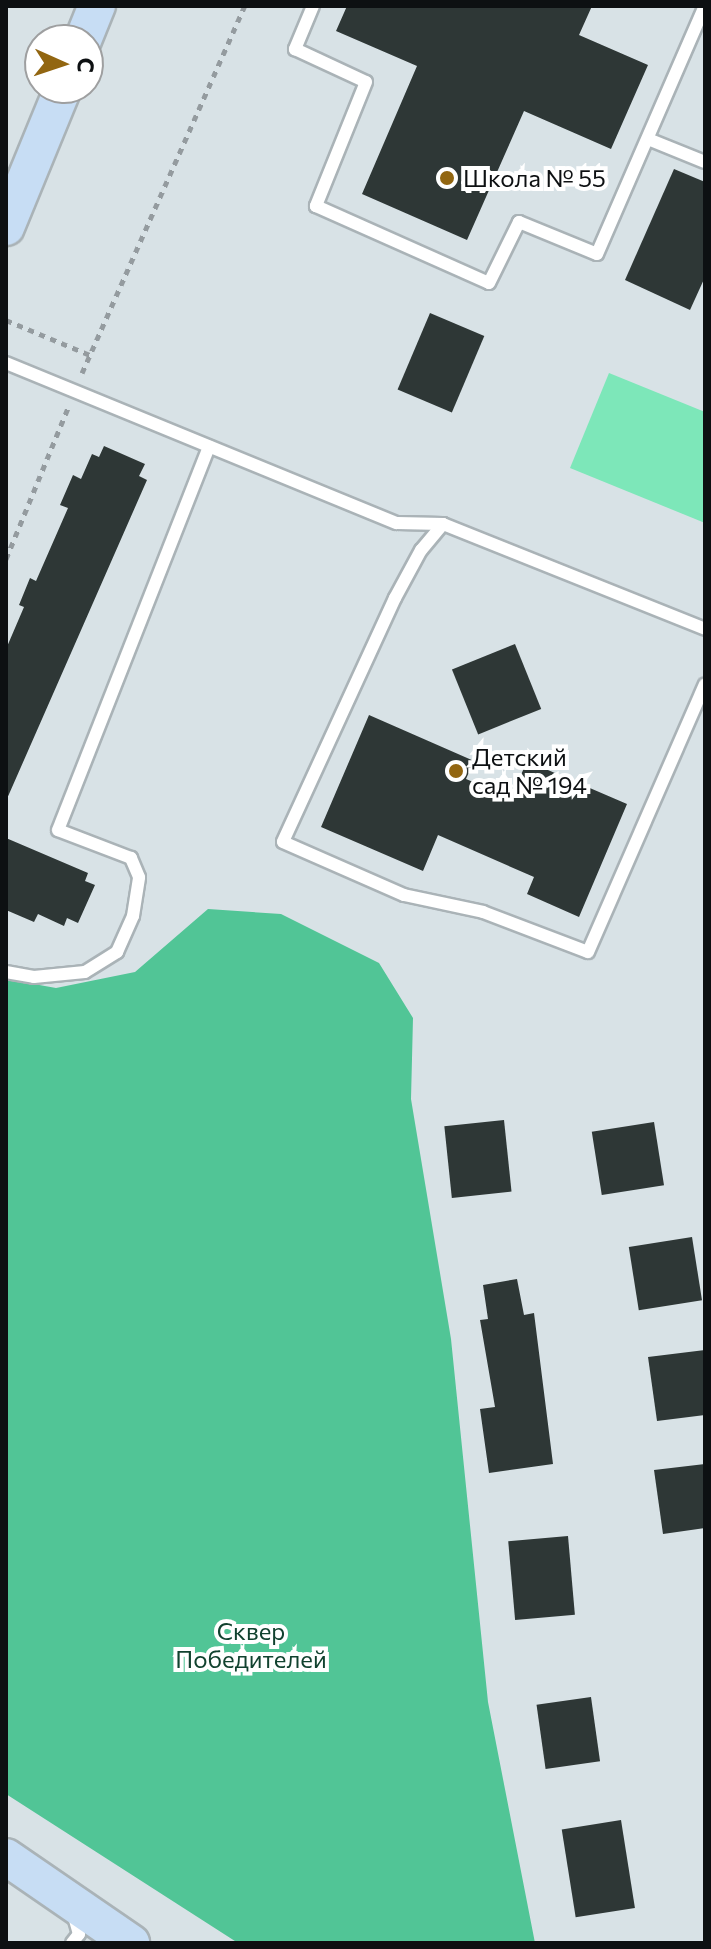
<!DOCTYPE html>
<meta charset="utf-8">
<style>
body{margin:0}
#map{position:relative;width:711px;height:1949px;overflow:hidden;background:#d8e2e6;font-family:Commissioner,sans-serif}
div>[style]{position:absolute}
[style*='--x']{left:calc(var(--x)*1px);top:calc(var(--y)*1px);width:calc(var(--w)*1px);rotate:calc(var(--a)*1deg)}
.green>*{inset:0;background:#7de7b9}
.forest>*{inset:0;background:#51c596}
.building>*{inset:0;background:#2e3736;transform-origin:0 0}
.path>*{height:5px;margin-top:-2.5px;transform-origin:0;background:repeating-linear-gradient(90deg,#949b9f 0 6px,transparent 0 12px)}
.roads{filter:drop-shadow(2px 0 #aab3b7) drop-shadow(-2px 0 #aab3b7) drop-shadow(0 2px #aab3b7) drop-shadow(0 -2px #aab3b7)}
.lane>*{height:12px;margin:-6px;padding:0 6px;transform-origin:6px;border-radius:6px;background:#fff}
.secondary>*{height:36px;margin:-18px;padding:0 18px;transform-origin:18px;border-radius:18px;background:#c7ddf4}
.dots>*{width:22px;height:22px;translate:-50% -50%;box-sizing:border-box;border:4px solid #fff;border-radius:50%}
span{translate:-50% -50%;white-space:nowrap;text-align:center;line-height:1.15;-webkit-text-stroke:8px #fff;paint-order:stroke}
.poi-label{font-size:24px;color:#0d1012}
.left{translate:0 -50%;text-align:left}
.park-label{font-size:24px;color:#11422f}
.frame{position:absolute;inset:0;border:8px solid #0d1012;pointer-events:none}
.north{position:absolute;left:24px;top:24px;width:80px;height:80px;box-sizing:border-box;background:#fff;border:2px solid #9e9fa0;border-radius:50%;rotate:93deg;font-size:22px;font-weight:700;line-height:32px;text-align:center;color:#0d1012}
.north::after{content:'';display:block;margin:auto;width:28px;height:36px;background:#926611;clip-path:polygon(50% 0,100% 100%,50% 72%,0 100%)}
</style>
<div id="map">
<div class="green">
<div style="clip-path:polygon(609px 373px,705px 412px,705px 523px,570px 468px)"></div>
</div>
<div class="forest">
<div style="clip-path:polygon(208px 909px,281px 914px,379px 963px,413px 1018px,411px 1099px,451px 1339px,488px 1702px,535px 1943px,238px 1943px,6px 1794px,6px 979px,56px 988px,135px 972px)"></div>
</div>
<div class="building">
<div style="clip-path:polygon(347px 6px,592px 6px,579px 35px,648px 65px,611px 149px,524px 111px,467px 240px,362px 194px,417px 66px,336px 31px)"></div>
<div style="clip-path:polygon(674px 169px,705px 182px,705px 277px,690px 310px,625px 280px)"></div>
<div style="left:430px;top:313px;width:59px;height:83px;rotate:23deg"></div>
<div style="clip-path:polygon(104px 446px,145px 464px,139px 476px,147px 480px,6px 801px,6px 649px,24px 607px,19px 605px,30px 578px,36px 581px,68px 508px,60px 505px,73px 475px,81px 479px,92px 454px,99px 457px)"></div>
<div style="left:515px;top:644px;width:70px;height:68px;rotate:68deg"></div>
<div style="clip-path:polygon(369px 715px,474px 761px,466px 779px,511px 798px,527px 761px,627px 804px,579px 917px,527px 894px,534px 877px,438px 835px,423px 871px,321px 827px)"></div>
<div style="clip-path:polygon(6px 838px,88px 873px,85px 881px,95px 885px,78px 923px,67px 918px,64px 926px,38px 914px,34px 922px,6px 910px)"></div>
<div style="left:504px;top:1120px;width:72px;height:60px;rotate:84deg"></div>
<div style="left:654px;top:1122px;width:64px;height:63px;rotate:81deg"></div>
<div style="left:692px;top:1237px;width:64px;height:64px;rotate:81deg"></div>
<div style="clip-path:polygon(517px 1279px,524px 1315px,534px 1313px,553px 1464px,489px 1473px,480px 1409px,495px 1407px,480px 1320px,488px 1319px,483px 1285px)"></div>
<div style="clip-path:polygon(705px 1350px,705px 1415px,657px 1421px,648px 1357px)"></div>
<div style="clip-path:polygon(705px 1464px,705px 1528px,663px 1534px,654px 1470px)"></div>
<div style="left:568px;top:1536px;width:79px;height:60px;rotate:85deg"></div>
<div style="left:591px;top:1697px;width:65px;height:55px;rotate:82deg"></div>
<div style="left:621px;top:1820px;width:89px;height:60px;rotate:81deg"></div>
</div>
<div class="path">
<div style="--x:6;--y:320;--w:91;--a:22.6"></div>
<div style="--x:82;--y:373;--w:402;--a:-66.1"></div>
<div style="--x:6;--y:559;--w:163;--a:-67.7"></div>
</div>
<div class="roads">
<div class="lane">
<div style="--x:313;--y:6;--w:47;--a:112.7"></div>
<div style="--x:295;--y:49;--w:78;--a:24.9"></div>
<div style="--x:366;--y:82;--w:134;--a:112"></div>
<div style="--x:316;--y:206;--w:189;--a:24"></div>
<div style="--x:489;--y:283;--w:68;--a:-63.8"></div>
<div style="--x:519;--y:222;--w:84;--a:22.3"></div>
<div style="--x:597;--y:254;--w:270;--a:-66.5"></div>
<div style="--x:648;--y:139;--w:61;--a:22"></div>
<div style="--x:6;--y:363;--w:422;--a:22.3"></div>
<div style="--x:397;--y:523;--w:46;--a:1.2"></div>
<div style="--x:443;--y:524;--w:282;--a:21.8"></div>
<div style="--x:443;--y:524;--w:34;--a:130"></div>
<div style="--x:421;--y:550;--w:55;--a:118.4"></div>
<div style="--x:395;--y:598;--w:268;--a:114.7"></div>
<div style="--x:283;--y:842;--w:132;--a:23.7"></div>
<div style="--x:404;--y:895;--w:81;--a:12.1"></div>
<div style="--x:483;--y:912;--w:112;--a:20.9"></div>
<div style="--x:588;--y:952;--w:292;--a:-66.4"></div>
<div style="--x:6;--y:972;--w:28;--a:10"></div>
<div style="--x:34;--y:977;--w:51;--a:-5.6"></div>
<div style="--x:85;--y:972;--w:38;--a:-32"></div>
<div style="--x:117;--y:952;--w:39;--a:-66"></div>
<div style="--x:133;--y:916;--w:39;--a:-81"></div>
<div style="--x:139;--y:877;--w:21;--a:-113"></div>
<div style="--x:131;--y:858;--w:78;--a:-159"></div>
<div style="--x:58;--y:830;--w:412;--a:-68.5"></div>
<div style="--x:72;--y:1943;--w:11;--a:-52"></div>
<div style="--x:79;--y:1934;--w:22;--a:-106"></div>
</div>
<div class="secondary">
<div style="--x:83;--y:40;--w:37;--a:-68"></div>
<div style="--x:6;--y:227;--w:150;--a:-67.7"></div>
<div style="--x:6;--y:1857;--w:152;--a:34.5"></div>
</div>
</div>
<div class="dots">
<div style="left:447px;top:178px;background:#926611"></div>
<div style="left:456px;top:771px;background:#926611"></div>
</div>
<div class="poi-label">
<span class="left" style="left:463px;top:178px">Школа № 55</span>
<span class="left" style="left:472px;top:771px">Детский<br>сад № 194</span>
</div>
<div class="park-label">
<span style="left:251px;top:1645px">Сквер<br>Победителей</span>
</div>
<div class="frame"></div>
<div class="north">С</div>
</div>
